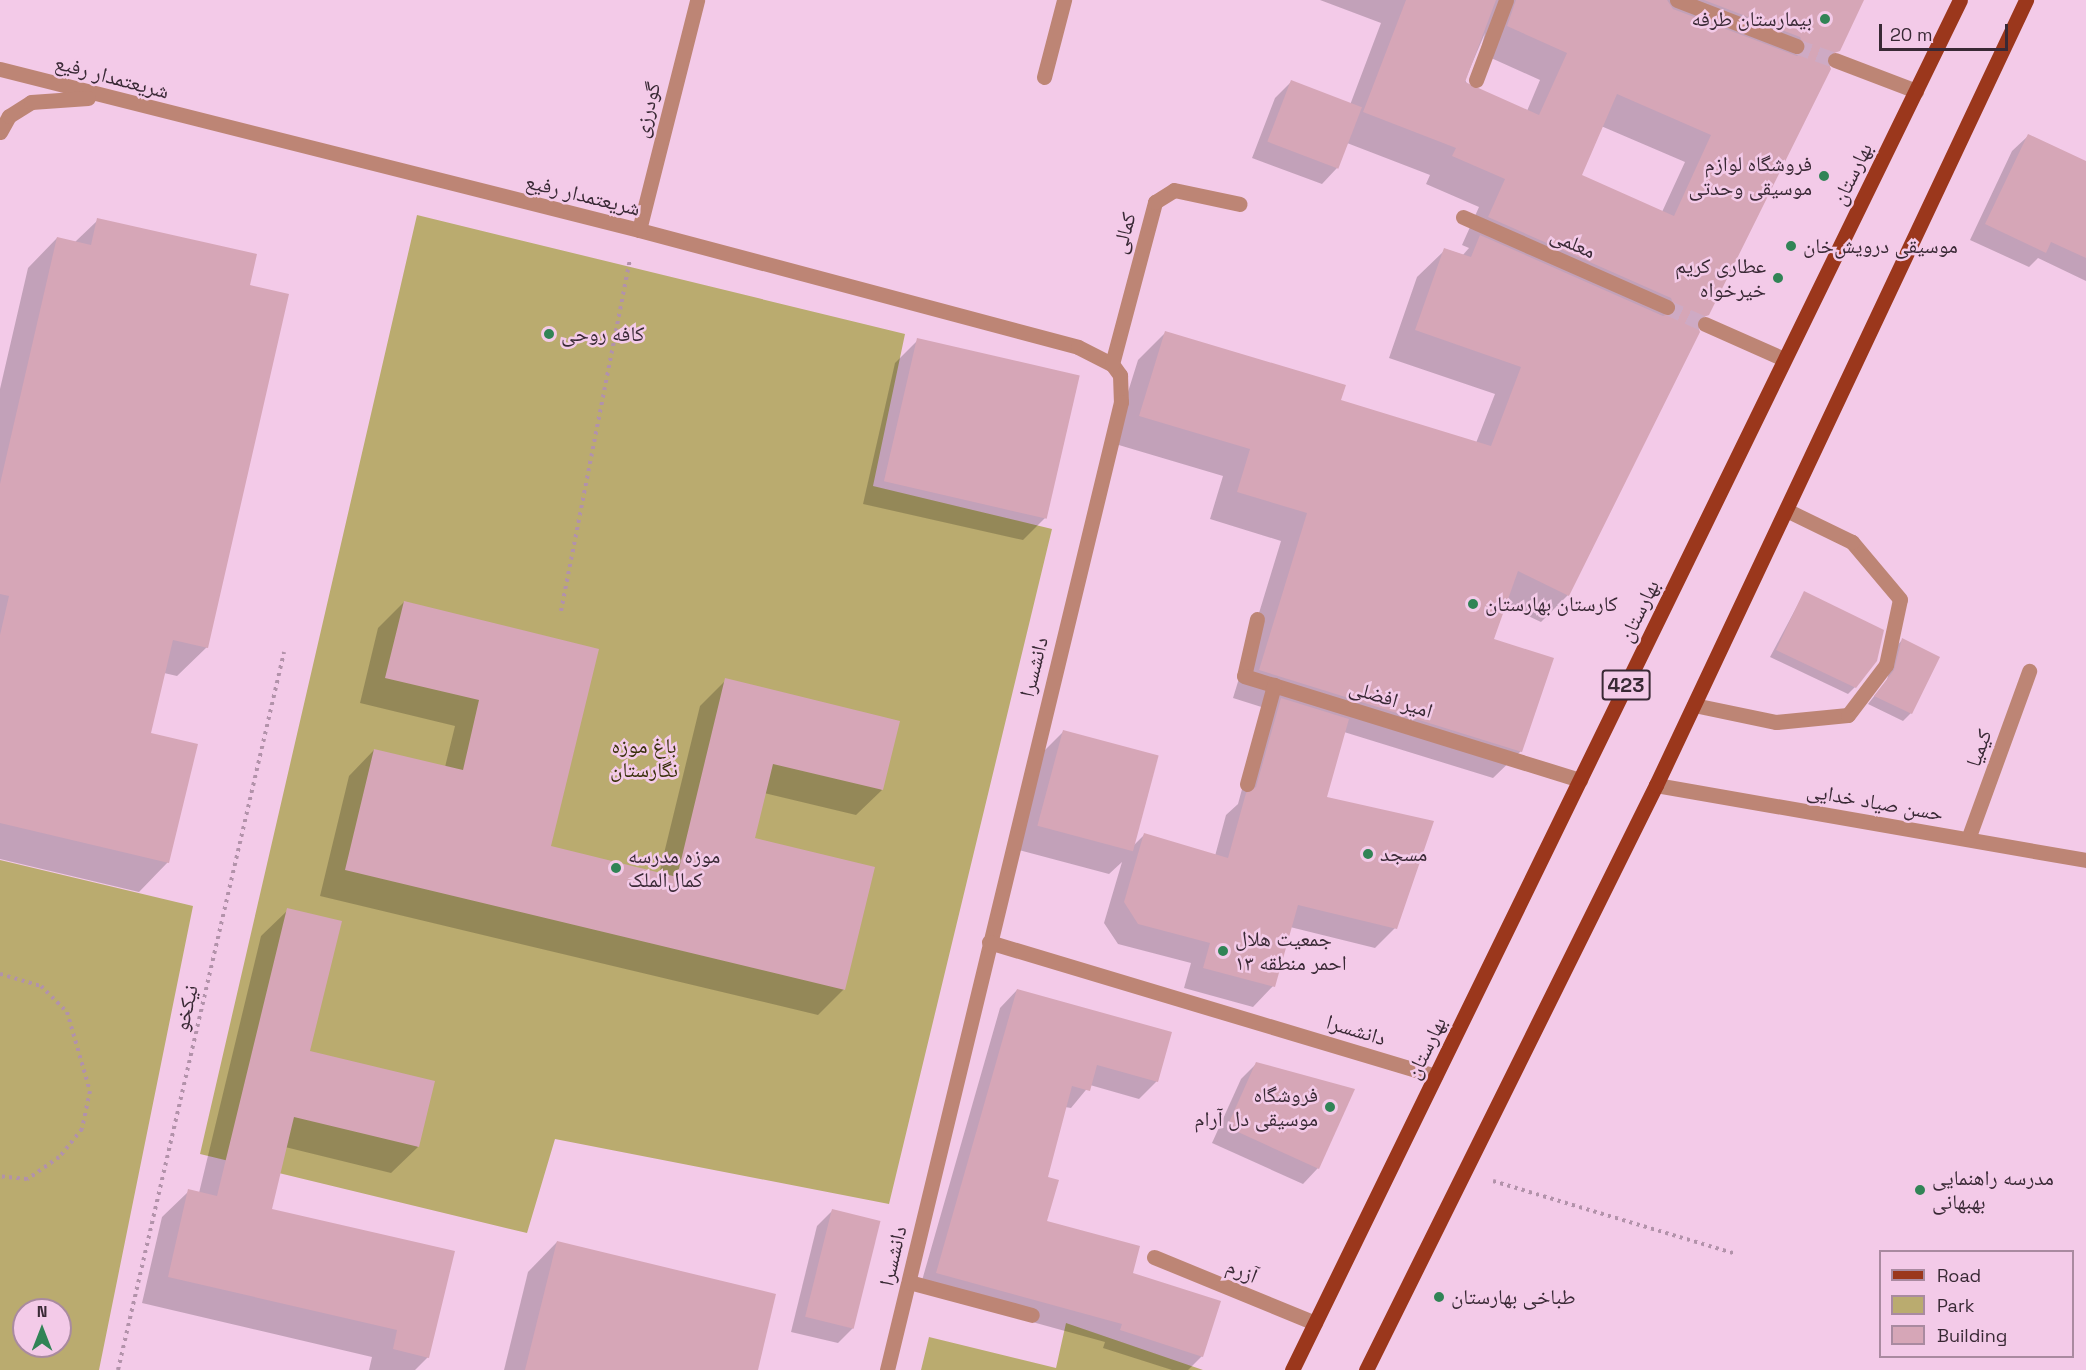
<!DOCTYPE html>
<meta charset="utf-8">
<style>
body{margin:0}
#map{position:relative;width:2086px;height:1370px;overflow:hidden;background:#f3cae8;font-family:"Space Grotesk","Noto Naskh Arabic",sans-serif}
div>[style]{position:absolute}
[style*='--x']{left:calc(var(--x)*1px);top:calc(var(--y)*1px);width:calc(var(--w)*1px);rotate:calc(var(--a)*1deg)}
.green>*{inset:0;background:#baab6f}
.shadow>*{inset:0;background:#0003}
.building>*{inset:0;background:#d6a6b7;transform-origin:0 0}
.minor-tunnel>*{height:15px;margin-top:-7.5px;transform-origin:0;background:repeating-linear-gradient(90deg,#ceaac4 0 15px,transparent 0 23px)}
.path>*{height:4px;margin-top:-2px;transform-origin:0;background:repeating-linear-gradient(90deg,#b292aa 0 3px,transparent 0 7.5px)}
.minor>*{height:15px;margin:-7.5px;padding:0 7.5px;transform-origin:7.5px;border-radius:7.5px;background:#bd8575}
.major>*{height:15px;margin:-7.5px;padding:0 7.5px;transform-origin:7.5px;border-radius:7.5px;background:#9b371c}
.dots>*{width:16px;height:16px;translate:-50% -50%;box-sizing:border-box;border:3px solid #f3cae8;border-radius:50%}
span{translate:-50% -50%;white-space:nowrap;text-align:center;line-height:1.15;-webkit-text-stroke:5px #f3cae8;paint-order:stroke}
.shield-label span{padding:2px 4px;background:#f3cae8;border:2px solid;border-radius:4px;-webkit-text-stroke-width:0}
.shield-label{font-size:20px;color:#392935;font-weight:700}
.poi-label{font-size:21px;color:#392935}
.right{translate:-100% -50%;text-align:right}
.left{translate:0 -50%;text-align:left}
.street-label{font-size:21px;color:#392935}
.park-label{font-size:21px;color:#382f0a}
.legend{position:absolute;left:1879px;top:1250px;width:195px;height:108px;box-sizing:border-box;background:#f3cae8;border:2px solid #a98aa0;margin:0;padding:8px 10px;list-style:none;font-size:18px;color:#392935}
.legend li{display:flex;align-items:center;gap:12px;height:30px}
.legend b{width:30px;border:2px solid #a98aa0}
.north{position:absolute;left:12px;top:1298px;width:60px;height:60px;box-sizing:border-box;background:#f3cae8;border:2px solid #a98aa0;border-radius:50%;rotate:0deg;font-size:16px;font-weight:700;line-height:24px;text-align:center;color:#392935}
.north::after{content:'';display:block;margin:auto;width:21px;height:27px;background:#318456;clip-path:polygon(50% 0,100% 100%,50% 72%,0 100%)}
.scale{position:absolute;left:1879px;top:24px;width:129px;height:27px;box-sizing:border-box;border:3px solid #392935;border-top:0;padding-left:8px;font-size:18px;line-height:21px;white-space:nowrap;color:#392935;-webkit-text-stroke:4px #f3cae8;paint-order:stroke}
</style>
<div id="map">
<div class="green">
<div style="clip-path:polygon(417px 215px,905px 334px,873px 486px,1052px 529px,889px 1204px,555px 1139px,527px 1233px,200px 1154px)"></div>
<div style="clip-path:polygon(evenodd,0 860px,193px 906px,99px 1370px,0 1370px,0 860px,24px 1310px,60px 1310px,60px 1346px,24px 1346px,24px 1310px)"></div>
<div style="clip-path:polygon(1066px 1323px,1203px 1370px,921px 1370px,929px 1337px,1056px 1368px)"></div>
</div>
<div class="shadow">
<div style="clip-path:polygon(evenodd,1320px 0,1863px 0,1842px 44px,1826px 60px,1568px 595px,1541px 622px,1505px 605px,1492px 640px,1521px 751px,1493px 778px,1344px 732px,1326px 798px,1395px 928px,1375px 948px,1290px 927px,1273px 986px,1253px 1007px,1184px 988px,1191px 963px,1118px 944px,1104px 923px,1122px 862px,1109px 874px,1015px 849px,1040px 755px,1063px 732px,1134px 845px,1144px 835px,1215px 856px,1226px 815px,1238px 804px,1261px 719px,1271px 710px,1233px 698px,1281px 541px,1210px 519px,1223px 476px,1112px 443px,1138px 360px,1165px 333px,1339px 401px,1476px 443px,1495px 394px,1389px 358px,1417px 277px,1445px 250px,1462px 256px,1469px 248px,1462px 245px,1479px 207px,1426px 184px,1430px 175px,1347px 143px,1337px 168px,1322px 184px,1252px 158px,1275px 98px,1291px 82px,1350px 105px,1381px 23px,1320px 0,1485px 33px,1480px 53px,1540px 80px,1527px 111px,1471px 90px,1465px 80px,1485px 33px,1320px 0,1601px 126px,1685px 162px,1662px 212px,1580px 176px,1601px 126px)"></div>
<div style="clip-path:polygon(2028px 136px,2086px 163px,2086px 281px,2038px 258px,2029px 267px,1970px 240px,2012px 151px)"></div>
<div style="clip-path:polygon(98px 220px,248px 286px,207px 647px,177px 676px,164px 673px,149px 734px,168px 862px,139px 892px,0 859px,0 389px,28px 268px,57px 238px,75px 242px)"></div>
<div style="clip-path:polygon(918px 340px,1046px 517px,1023px 540px,863px 504px,895px 363px)"></div>
<div style="clip-path:polygon(1804px 593px,1855px 687px,1848px 694px,1770px 657px)"></div>
<div style="clip-path:polygon(404px 602px,598px 650px,550px 847px,659px 874px,700px 706px,726px 680px,882px 790px,856px 815px,764px 793px,753px 839px,844px 989px,818px 1015px,320px 896px,349px 776px,374px 750px,445px 767px,455px 726px,360px 703px,378px 628px)"></div>
<div style="clip-path:polygon(1902px 640px,1911px 713px,1903px 721px,1868px 704px,1887px 680px,1895px 648px)"></div>
<div style="clip-path:polygon(288px 910px,308px 1052px,418px 1147px,391px 1173px,285px 1147px,270px 1210px,428px 1357px,415px 1370px,369px 1370px,372px 1357px,142px 1303px,162px 1217px,189px 1191px,199px 1193px,261px 936px)"></div>
<div style="clip-path:polygon(1017px 990px,1157px 1081px,1139px 1099px,1090px 1085px,1071px 1108px,1065px 1107px,1046px 1178px,1045px 1222px,1202px 1356px,1188px 1370px,1172px 1370px,1103px 1348px,1105px 1342px,919px 1291px,1000px 1008px)"></div>
<div style="clip-path:polygon(1256px 1064px,1318px 1168px,1303px 1184px,1212px 1143px,1241px 1079px)"></div>
<div style="clip-path:polygon(832px 1211px,853px 1328px,838px 1343px,791px 1332px,817px 1226px)"></div>
<div style="clip-path:polygon(557px 1242px,756px 1370px,504px 1370px,528px 1272px)"></div>
</div>
<div class="building">
<div style="clip-path:polygon(evenodd,1406px 0,1496px 0,1465px 82px,1539px 115px,1567px 53px,1507px 26px,1516px 0,1667px 0,1673px 9px,1797px 56px,1805px 49px,1800px 37px,1704px 0,1864px 0,1840px 51px,1826px 56px,1831px 69px,1709px 315px,1696px 320px,1700px 332px,1569px 596px,1518px 571px,1494px 639px,1554px 658px,1522px 752px,1259px 670px,1307px 513px,1237px 492px,1250px 449px,1139px 416px,1165px 331px,1346px 385px,1341px 400px,1491px 446px,1521px 367px,1415px 330px,1444px 248px,1471px 257px,1480px 235px,1663px 316px,1676px 311px,1671px 298px,1488px 217px,1505px 179px,1452px 156px,1456px 148px,1363px 112px,1406px 0,1617px 94px,1711px 135px,1674px 216px,1582px 175px,1617px 94px)"></div>
<div style="left:1291px;top:80px;width:76px;height:66px;rotate:21deg"></div>
<div style="clip-path:polygon(2028px 134px,2086px 161px,2086px 258px,2051px 242px,2046px 253px,1985px 224px)"></div>
<div style="clip-path:polygon(97px 218px,257px 254px,250px 285px,289px 294px,208px 648px,173px 640px,151px 733px,198px 744px,169px 863px,0 823px,0 635px,9px 596px,0 594px,0 484px,57px 237px,91px 245px)"></div>
<div style="left:917px;top:338px;width:167px;height:147px;rotate:13deg"></div>
<div style="clip-path:polygon(1804px 591px,1884px 630px,1877px 661px,1856px 688px,1776px 650px)"></div>
<div style="clip-path:polygon(404px 601px,599px 649px,551px 846px,677px 877px,725px 678px,900px 721px,883px 790px,773px 764px,755px 838px,875px 867px,845px 990px,345px 870px,374px 749px,463px 770px,479px 700px,385px 678px)"></div>
<div style="clip-path:polygon(1902px 638px,1940px 657px,1912px 714px,1874px 696px,1894px 670px)"></div>
<div style="clip-path:polygon(1281px 698px,1349px 719px,1327px 797px,1434px 821px,1397px 929px,1298px 905px,1275px 987px,1203px 968px,1210px 943px,1138px 924px,1124px 902px,1144px 833px,1228px 858px,1246px 793px,1256px 787px)"></div>
<div style="left:1063px;top:730px;width:99px;height:99px;rotate:15deg"></div>
<div style="clip-path:polygon(287px 908px,342px 921px,310px 1051px,435px 1081px,419px 1147px,294px 1117px,272px 1209px,455px 1251px,429px 1358px,393px 1349px,397px 1330px,168px 1277px,188px 1189px,217px 1196px)"></div>
<div style="clip-path:polygon(1017px 989px,1172px 1032px,1158px 1082px,1097px 1065px,1090px 1091px,1072px 1086px,1048px 1177px,1059px 1180px,1047px 1221px,1140px 1246px,1133px 1273px,1221px 1301px,1203px 1357px,1120px 1330px,1122px 1324px,936px 1273px)"></div>
<div style="clip-path:polygon(1256px 1062px,1355px 1089px,1319px 1169px,1227px 1127px)"></div>
<div style="left:832px;top:1209px;width:50px;height:111px;rotate:14deg"></div>
<div style="clip-path:polygon(557px 1241px,776px 1294px,758px 1370px,525px 1370px)"></div>
</div>
<div class="minor-tunnel">
<div style="--x:1796;--y:46;--w:41;--a:19.7"></div>
<div style="--x:1667;--y:307;--w:42;--a:24.1"></div>
</div>
<div class="path">
<div style="--x:561;--y:611;--w:358;--a:-78.9"></div>
<div style="--x:0;--y:974;--w:43;--a:16.3"></div>
<div style="--x:41;--y:986;--w:37;--a:45"></div>
<div style="--x:67;--y:1012;--w:82;--a:73.8"></div>
<div style="--x:90;--y:1091;--w:39;--a:102"></div>
<div style="--x:82;--y:1129;--w:36;--a:129"></div>
<div style="--x:59;--y:1157;--w:39;--a:145"></div>
<div style="--x:27;--y:1179;--w:27;--a:-174"></div>
<div style="--x:1493;--y:1181;--w:251;--a:16.7"></div>
<div style="--x:118;--y:1370;--w:737;--a:-76.98"></div>
</div>
<div class="minor">
<div style="--x:1677;--y:0;--w:128;--a:21.1"></div>
<div style="--x:1835;--y:60;--w:87;--a:20.9"></div>
<div style="--x:0;--y:69;--w:659;--a:14.14"></div>
<div style="--x:639;--y:230;--w:454;--a:14.9"></div>
<div style="--x:1078;--y:347;--w:38;--a:27"></div>
<div style="--x:1112;--y:364;--w:14;--a:54"></div>
<div style="--x:1120;--y:375;--w:27;--a:88"></div>
<div style="--x:1121;--y:402;--w:996;--a:103.59"></div>
<div style="--x:1044;--y:77;--w:80;--a:-75.4"></div>
<div style="--x:1476;--y:80;--w:85;--a:-69.4"></div>
<div style="--x:0;--y:132;--w:18;--a:-61"></div>
<div style="--x:9;--y:116;--w:26;--a:-32"></div>
<div style="--x:31;--y:102;--w:57;--a:-4"></div>
<div style="--x:1463;--y:217;--w:223;--a:23.8"></div>
<div style="--x:639;--y:230;--w:237;--a:-75.8"></div>
<div style="--x:1705;--y:324;--w:86;--a:23.9"></div>
<div style="--x:1112;--y:364;--w:168;--a:-75.1"></div>
<div style="--x:1155;--y:202;--w:22;--a:-32"></div>
<div style="--x:1174;--y:190;--w:67;--a:12"></div>
<div style="--x:1257;--y:619;--w:58;--a:102.8"></div>
<div style="--x:1244;--y:676;--w:352;--a:17.2"></div>
<div style="--x:1694;--y:705;--w:84;--a:11.7"></div>
<div style="--x:1776;--y:722;--w:72;--a:-5.6"></div>
<div style="--x:1848;--y:715;--w:63;--a:-52.8"></div>
<div style="--x:1886;--y:665;--w:67;--a:-78"></div>
<div style="--x:1900;--y:599;--w:75;--a:-130.1"></div>
<div style="--x:1852;--y:542;--w:73;--a:-154.1"></div>
<div style="--x:1247;--y:784;--w:103;--a:-74.7"></div>
<div style="--x:1656;--y:785;--w:436;--a:9.9"></div>
<div style="--x:1968;--y:839;--w:179;--a:-70"></div>
<div style="--x:989;--y:942;--w:466;--a:16.7"></div>
<div style="--x:1154;--y:1257;--w:174;--a:22.3"></div>
<div style="--x:909;--y:1282;--w:127;--a:15"></div>
</div>
<div class="major">
<div style="--x:1292;--y:1370;--w:1524;--a:-64.01"></div>
<div style="--x:1366;--y:1370;--w:653;--a:-63.63"></div>
<div style="--x:1656;--y:785;--w:868;--a:-64.76"></div>
</div>
<div class="dots">
<div style="left:1825px;top:19px;background:#318456"></div>
<div style="left:1824px;top:176px;background:#318456"></div>
<div style="left:1791px;top:246px;background:#318456"></div>
<div style="left:1778px;top:278px;background:#318456"></div>
<div style="left:549px;top:334px;background:#318456"></div>
<div style="left:1473px;top:604px;background:#318456"></div>
<div style="left:1368px;top:854px;background:#318456"></div>
<div style="left:616px;top:868px;background:#318456"></div>
<div style="left:1223px;top:951px;background:#318456"></div>
<div style="left:1330px;top:1107px;background:#318456"></div>
<div style="left:1920px;top:1190px;background:#318456"></div>
<div style="left:1439px;top:1297px;background:#318456"></div>
</div>
<div class="shield-label">
<span style="left:1626px;top:685px">423</span>
</div>
<div class="poi-label">
<span class="right" style="left:1812px;top:19px">بیمارستان طرفه</span>
<span class="right" style="left:1812px;top:176px">فروشگاه لوازم<br>موسیقی وحدتی</span>
<span class="left" style="left:1803px;top:246px">موسیقی درویش‌خان</span>
<span class="right" style="left:1766px;top:278px">عطاری کریم<br>خیرخواه</span>
<span class="left" style="left:561px;top:334px">کافه روحی</span>
<span class="left" style="left:1485px;top:604px">کارستان بهارستان</span>
<span class="left" style="left:1380px;top:854px">مسجد</span>
<span class="left" style="left:628px;top:868px">موزه مدرسه<br>کمال‌الملک</span>
<span class="left" style="left:1235px;top:951px">جمعیت هلال<br>احمر منطقه ۱۳</span>
<span class="right" style="left:1318px;top:1107px">فروشگاه<br>موسیقی دل آرام</span>
<span class="left" style="left:1932px;top:1190px">مدرسه راهنمایی<br>بهبهانی</span>
<span class="left" style="left:1451px;top:1297px">طباخی بهارستان</span>
</div>
<div class="street-label">
<span style="left:112px;top:77px;rotate:15deg">شریعتمدار رفیع</span>
<span style="left:647px;top:110px;rotate:-76deg">گودرزی</span>
<span style="left:1852px;top:174px;rotate:-64deg">بهارستان</span>
<span style="left:583px;top:195px;rotate:14deg">شریعتمدار رفیع</span>
<span style="left:1124px;top:233px;rotate:-75deg">کمالی</span>
<span style="left:1573px;top:243px;rotate:24deg">معلمی</span>
<span style="left:1639px;top:611px;rotate:-64deg">بهارستان</span>
<span style="left:1034px;top:667px;rotate:-76deg">دانشسرا</span>
<span style="left:1391px;top:699px;rotate:17deg">امیر افضلی</span>
<span style="left:1979px;top:748px;rotate:-70deg">کیمیا</span>
<span style="left:1875px;top:802px;rotate:10deg">حسن صیاد خدایی</span>
<span style="left:186px;top:1008px;rotate:-77deg">نیکخو</span>
<span style="left:1356px;top:1030px;rotate:17deg">دانشسرا</span>
<span style="left:1426px;top:1048px;rotate:-64deg">بهارستان</span>
<span style="left:893px;top:1256px;rotate:-77deg">دانشسرا</span>
<span style="left:1242px;top:1271px;rotate:22deg">آزرم</span>
</div>
<div class="park-label">
<span style="left:644px;top:758px">باغ موزه<br>نگارستان</span>
</div>
<ul class="legend">
<li><b style="height:8px;background:#9b371c"></b>Road</li>
<li><b style="height:16px;background:#baab6f"></b>Park</li>
<li><b style="height:16px;background:#d6a6b7"></b>Building</li>
</ul>
<div class="north">N</div>
<div class="scale">20 m</div>
</div>
